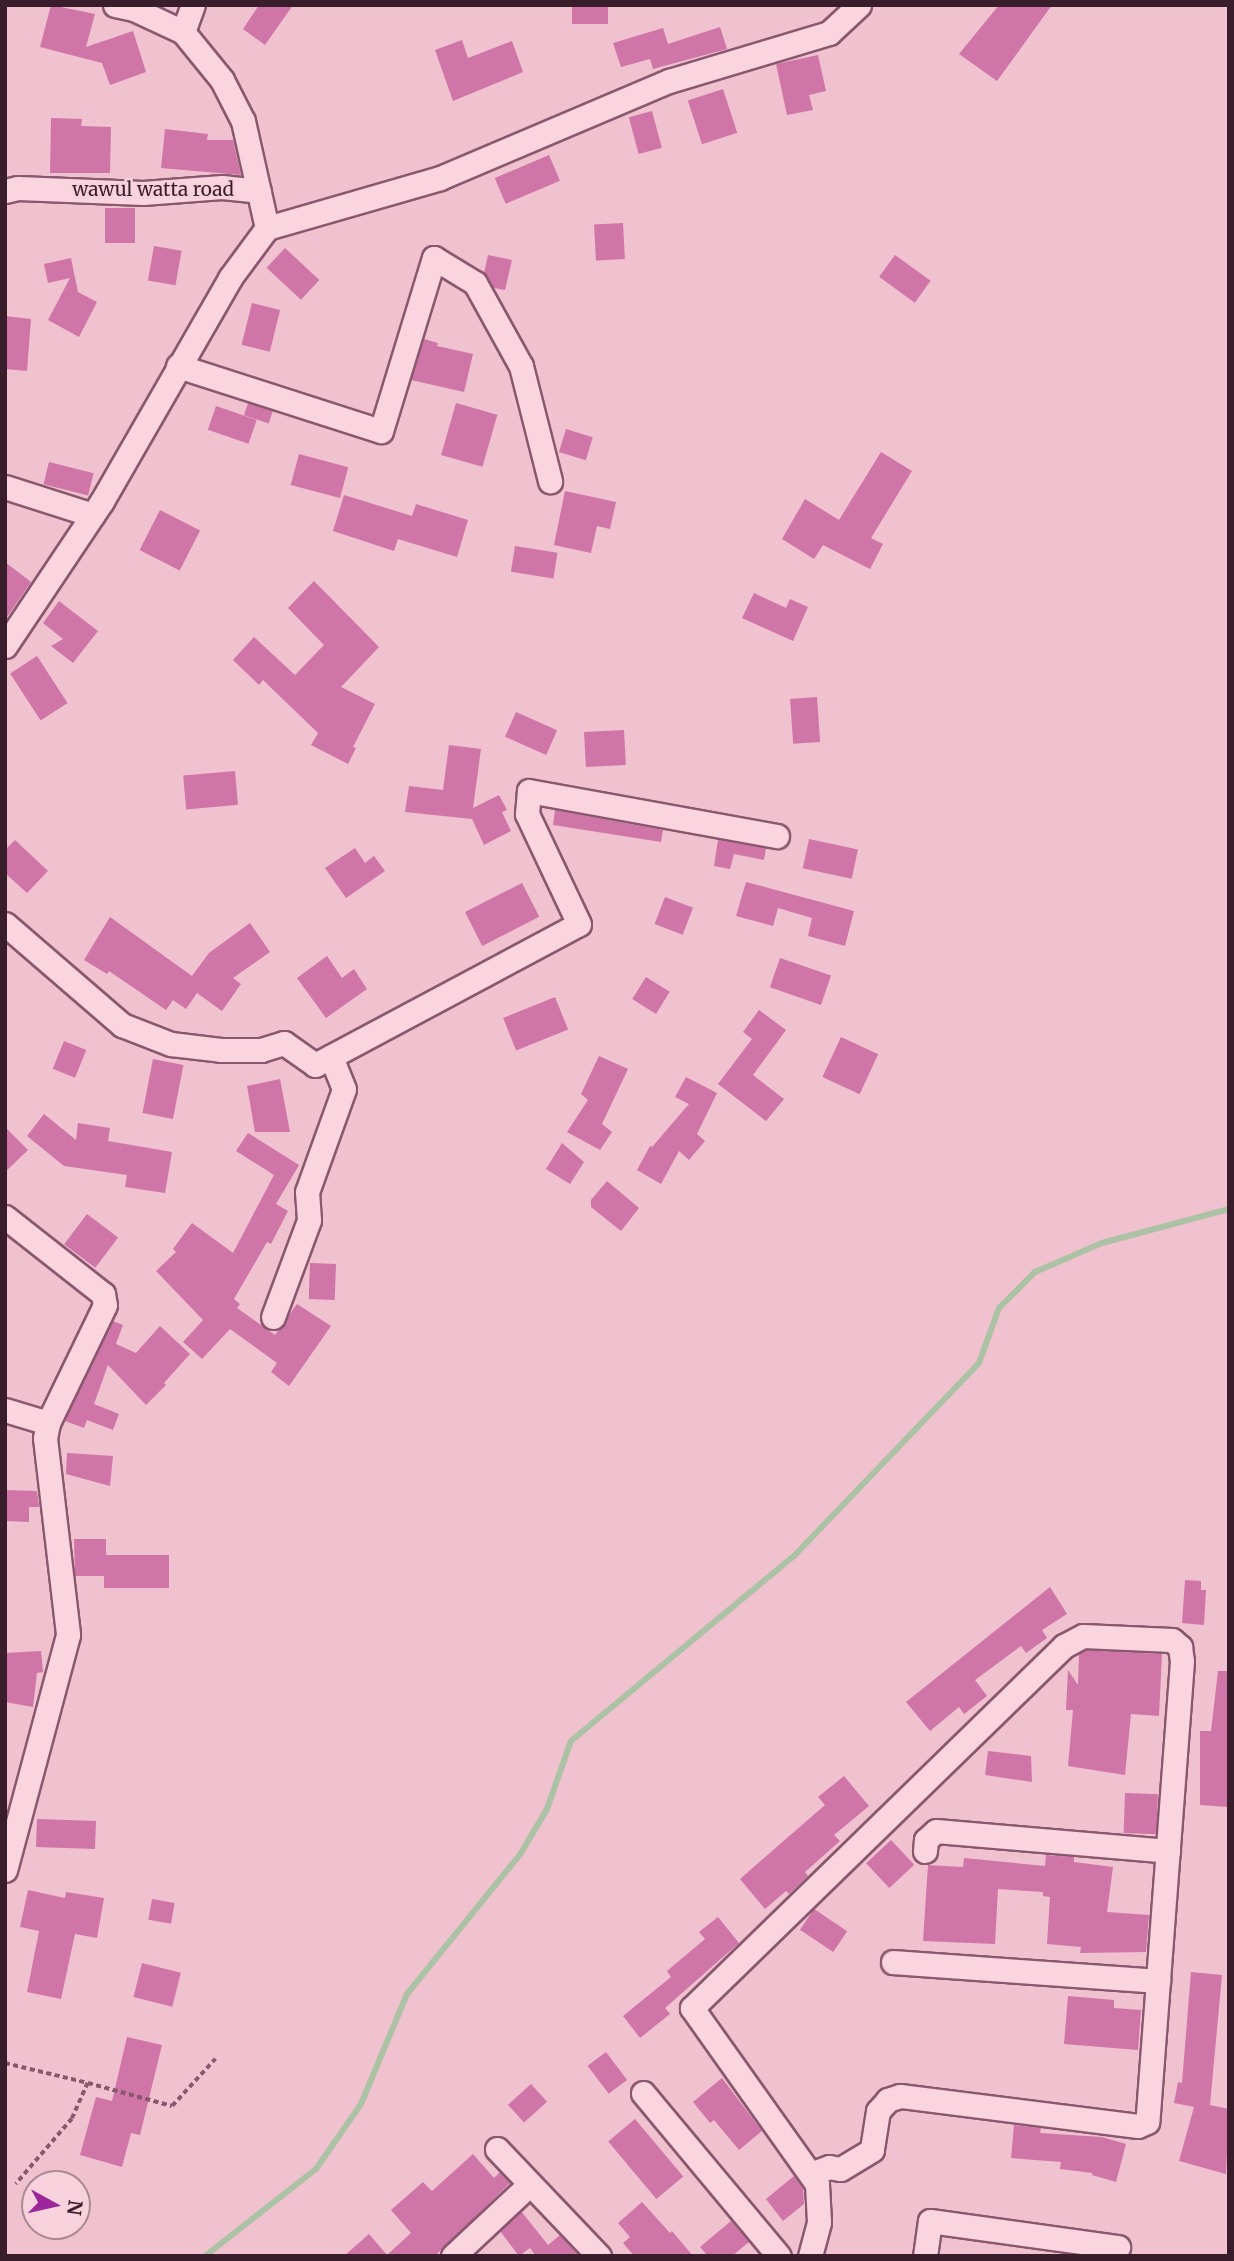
<!DOCTYPE html>
<style>
body{margin:0}
#map{position:relative;width:1234px;height:2261px;overflow:hidden;background:#f0c1ce;font-family:Merriweather,serif}
div>[style]{position:absolute}
[style*='--x']{left:calc(var(--x)*1px);top:calc(var(--y)*1px);width:calc(var(--w)*1px);rotate:calc(var(--a)*1deg)}
.stream>*{height:6px;margin:-3px;padding:0 3px;transform-origin:3px;border-radius:3px;background:#acc2a4}
.building>*{inset:0;background:#d075a7;transform-origin:0 0}
.path>*{height:3.5px;margin-top:-1.75px;transform-origin:0;background:repeating-linear-gradient(90deg,#8a586e 0 5px,transparent 0 8.5px)}
.roads{filter:drop-shadow(2px 0 #8a586e) drop-shadow(-2px 0 #8a586e) drop-shadow(0 2px #8a586e) drop-shadow(0 -2px #8a586e)}
.minor>*{height:23px;margin:-11.5px;padding:0 11.5px;transform-origin:11.5px;border-radius:11.5px;background:#fad5df}
span{translate:-50% -50%;white-space:nowrap;text-align:center;line-height:1.15;-webkit-text-stroke:5px #f7d1db;paint-order:stroke}
.street-label{font-size:19px;color:#391d2b}
.frame{position:absolute;inset:0;border:7px solid #391d2b;pointer-events:none}
.north{position:absolute;left:21px;top:2170px;width:70px;height:70px;box-sizing:border-box;background:#f7d1db;border:2px solid #ab8995;border-radius:50%;rotate:98deg;font-size:19px;font-weight:700;line-height:28px;text-align:center;color:#391d2b}
.north::after{content:'';display:block;margin:auto;width:24px;height:32px;background:#9c2599;clip-path:polygon(50% 0,100% 100%,50% 72%,0 100%)}
</style>
<div id="map">
<div class="stream">
<div style="--x:205;--y:2256;--w:141;--a:-38.1"></div>
<div style="--x:316;--y:2169;--w:79;--a:-55.3"></div>
<div style="--x:361;--y:2104;--w:119;--a:-67.3"></div>
<div style="--x:407;--y:1994;--w:181;--a:-51"></div>
<div style="--x:521;--y:1853;--w:51;--a:-59.4"></div>
<div style="--x:547;--y:1809;--w:72;--a:-70.6"></div>
<div style="--x:571;--y:1741;--w:290;--a:-39.7"></div>
<div style="--x:794;--y:1556;--w:267;--a:-46.2"></div>
<div style="--x:979;--y:1363;--w:59;--a:-70"></div>
<div style="--x:999;--y:1308;--w:51;--a:-45"></div>
<div style="--x:1035;--y:1272;--w:73;--a:-23.4"></div>
<div style="--x:1102;--y:1243;--w:131;--a:-15"></div>
</div>
<div class="building">
<div style="clip-path:polygon(51px 5px,95px 14px,86px 47px,133px 31px,146px 72px,110px 85px,102px 63px,40px 47px)"></div>
<div style="clip-path:polygon(259px 5px,293px 5px,265px 45px,243px 29px)"></div>
<div style="left:572px;top:5px;width:36px;height:19px"></div>
<div style="clip-path:polygon(999px 5px,1052px 5px,997px 81px,959px 54px)"></div>
<div style="clip-path:polygon(720px 27px,727px 49px,653px 69px,650px 59px,621px 67px,613px 43px,663px 28px,668px 44px)"></div>
<div style="clip-path:polygon(462px 40px,468px 58px,512px 41px,523px 72px,453px 101px,435px 50px)"></div>
<div style="clip-path:polygon(818px 55px,826px 91px,809px 95px,813px 110px,787px 115px,776px 64px)"></div>
<div style="left:723px;top:89px;width:46px;height:37px;rotate:72deg"></div>
<div style="left:652px;top:111px;width:38px;height:24px;rotate:75deg"></div>
<div style="clip-path:polygon(51px 118px,82px 119px,81px 126px,111px 127px,110px 173px,50px 173px)"></div>
<div style="clip-path:polygon(165px 129px,208px 134px,207px 140px,233px 140px,241px 175px,161px 168px)"></div>
<div style="left:549px;top:155px;width:28px;height:59px;rotate:67deg"></div>
<div style="left:105px;top:208px;width:30px;height:35px"></div>
<div style="left:623px;top:223px;width:36px;height:29px;rotate:87deg"></div>
<div style="left:154px;top:246px;width:28px;height:35px;rotate:10deg"></div>
<div style="left:285px;top:248px;width:47px;height:27px;rotate:43deg"></div>
<div style="clip-path:polygon(488px 255px,512px 260px,505px 290px,494px 288px,484px 273px)"></div>
<div style="left:895px;top:255px;width:44px;height:27px;rotate:36deg"></div>
<div style="clip-path:polygon(71px 258px,78px 292px,97px 302px,79px 337px,48px 320px,70px 278px,48px 283px,44px 264px)"></div>
<div style="left:252px;top:303px;width:29px;height:43px;rotate:14deg"></div>
<div style="clip-path:polygon(5px 316px,31px 319px,27px 371px,5px 369px)"></div>
<div style="clip-path:polygon(424px 339px,438px 343px,437px 346px,473px 354px,464px 392px,411px 380px)"></div>
<div style="left:248px;top:403px;width:26px;height:13px;rotate:18deg"></div>
<div style="left:456px;top:403px;width:43px;height:54px;rotate:16deg"></div>
<div style="left:216px;top:406px;width:43px;height:25px;rotate:19deg"></div>
<div style="left:566px;top:429px;width:28px;height:24px;rotate:17deg"></div>
<div style="clip-path:polygon(881px 452px,912px 471px,871px 538px,883px 544px,870px 569px,823px 545px,814px 559px,782px 539px,805px 499px,839px 520px)"></div>
<div style="left:299px;top:454px;width:51px;height:32px;rotate:15deg"></div>
<div style="left:49px;top:462px;width:46px;height:23px;rotate:14deg"></div>
<div style="clip-path:polygon(565px 491px,616px 502px,610px 529px,597px 526px,591px 553px,554px 545px)"></div>
<div style="clip-path:polygon(344px 495px,412px 516px,416px 504px,468px 520px,457px 557px,398px 539px,394px 551px,333px 531px)"></div>
<div style="left:160px;top:510px;width:45px;height:45px;rotate:27deg"></div>
<div style="left:515px;top:546px;width:43px;height:26px;rotate:9deg"></div>
<div style="clip-path:polygon(5px 562px,31px 582px,5px 620px)"></div>
<div style="clip-path:polygon(314px 581px,379px 647px,341px 687px,375px 704px,353px 747px,356px 748px,348px 764px,311px 745px,318px 733px,263px 680px,259px 685px,233px 660px,254px 637px,295px 675px,324px 645px,288px 608px)"></div>
<div style="clip-path:polygon(754px 593px,786px 608px,790px 599px,808px 607px,793px 641px,742px 618px)"></div>
<div style="clip-path:polygon(59px 601px,98px 631px,73px 663px,51px 646px,63px 639px,43px 623px)"></div>
<div style="left:37px;top:656px;width:56px;height:32px;rotate:57deg"></div>
<div style="left:817px;top:697px;width:45px;height:27px;rotate:86deg"></div>
<div style="left:516px;top:712px;width:45px;height:27px;rotate:24deg"></div>
<div style="left:624px;top:730px;width:35px;height:40px;rotate:87deg"></div>
<div style="clip-path:polygon(449px 745px,481px 749px,473px 808px,499px 795px,507px 810px,502px 812px,511px 831px,484px 845px,472px 819px,405px 812px,409px 786px,443px 790px)"></div>
<div style="left:235px;top:771px;width:34px;height:52px;rotate:85deg"></div>
<div style="clip-path:polygon(555px 810px,663px 830px,661px 842px,553px 825px)"></div>
<div style="left:809px;top:839px;width:50px;height:30px;rotate:12deg"></div>
<div style="clip-path:polygon(15px 840px,48px 871px,27px 893px,5px 873px,5px 850px)"></div>
<div style="clip-path:polygon(718px 840px,766px 848px,764px 860px,734px 854px,730px 869px,714px 866px)"></div>
<div style="clip-path:polygon(355px 848px,365px 863px,374px 856px,385px 871px,346px 898px,325px 868px)"></div>
<div style="clip-path:polygon(746px 882px,854px 911px,845px 946px,808px 936px,812px 918px,778px 908px,773px 926px,736px 916px)"></div>
<div style="left:522px;top:883px;width:38px;height:64px;rotate:63deg"></div>
<div style="left:665px;top:897px;width:30px;height:29px;rotate:21deg"></div>
<div style="clip-path:polygon(110px 917px,192px 976px,209px 953px,250px 923px,270px 952px,233px 978px,241px 984px,222px 1011px,197px 993px,186px 1009px,173px 1000px,166px 1010px,109px 971px,107px 974px,84px 960px)"></div>
<div style="clip-path:polygon(327px 956px,342px 978px,354px 969px,367px 989px,326px 1018px,297px 978px)"></div>
<div style="left:780px;top:958px;width:54px;height:31px;rotate:19deg"></div>
<div style="left:646px;top:977px;width:28px;height:26px;rotate:32deg"></div>
<div style="left:555px;top:997px;width:35px;height:56px;rotate:68deg"></div>
<div style="clip-path:polygon(759px 1010px,786px 1030px,753px 1075px,784px 1099px,766px 1121px,718px 1084px,752px 1039px,743px 1032px)"></div>
<div style="left:841px;top:1037px;width:41px;height:44px;rotate:25deg"></div>
<div style="left:64px;top:1041px;width:24px;height:30px;rotate:22deg"></div>
<div style="clip-path:polygon(599px 1056px,628px 1069px,602px 1124px,612px 1132px,600px 1150px,567px 1132px,588px 1100px,581px 1094px)"></div>
<div style="left:153px;top:1059px;width:31px;height:55px;rotate:11deg"></div>
<div style="clip-path:polygon(686px 1077px,717px 1093px,697px 1134px,705px 1141px,689px 1160px,679px 1151px,661px 1184px,637px 1170px,650px 1146px,652px 1147px,689px 1104px,675px 1097px)"></div>
<div style="clip-path:polygon(280px 1079px,290px 1132px,255px 1132px,247px 1086px)"></div>
<div style="clip-path:polygon(44px 1114px,76px 1140px,78px 1123px,110px 1128px,108px 1141px,172px 1152px,165px 1193px,125px 1187px,127px 1175px,64px 1166px,27px 1136px)"></div>
<div style="clip-path:polygon(5px 1127px,28px 1150px,5px 1172px)"></div>
<div style="clip-path:polygon(248px 1133px,299px 1165px,276px 1204px,288px 1211px,271px 1244px,267px 1242px,234px 1299px,240px 1304px,237px 1308px,275px 1335px,297px 1304px,331px 1326px,289px 1386px,271px 1372px,277px 1363px,230px 1329px,202px 1359px,183px 1342px,203px 1320px,156px 1271px,176px 1252px,173px 1249px,192px 1223px,233px 1253px,274px 1175px,236px 1151px)"></div>
<div style="clip-path:polygon(562px 1143px,584px 1162px,570px 1184px,546px 1169px)"></div>
<div style="clip-path:polygon(607px 1181px,639px 1208px,621px 1231px,591px 1207px,591px 1200px)"></div>
<div style="left:87px;top:1214px;width:39px;height:38px;rotate:37deg"></div>
<div style="left:310px;top:1263px;width:26px;height:36px;rotate:2deg"></div>
<div style="clip-path:polygon(113px 1321px,123px 1325px,116px 1344px,136px 1353px,160px 1326px,190px 1354px,164px 1383px,166px 1385px,146px 1405px,108px 1365px,94px 1404px,119px 1414px,113px 1430px,87px 1420px,84px 1428px,65px 1421px)"></div>
<div style="clip-path:polygon(67px 1453px,113px 1456px,110px 1486px,66px 1474px)"></div>
<div style="clip-path:polygon(5px 1490px,37px 1491px,39px 1507px,29px 1507px,29px 1522px,5px 1521px)"></div>
<div style="clip-path:polygon(74px 1539px,106px 1539px,106px 1555px,169px 1555px,169px 1588px,104px 1588px,104px 1576px,75px 1576px)"></div>
<div style="clip-path:polygon(1185px 1580px,1201px 1581px,1201px 1590px,1206px 1590px,1204px 1625px,1182px 1623px)"></div>
<div style="clip-path:polygon(1050px 1587px,1067px 1614px,1042px 1630px,1047px 1638px,1026px 1653px,1021px 1646px,975px 1680px,987px 1696px,964px 1714px,959px 1707px,930px 1731px,906px 1702px)"></div>
<div style="clip-path:polygon(1086px 1650px,1162px 1654px,1159px 1716px,1131px 1714px,1125px 1775px,1068px 1766px,1073px 1710px,1066px 1710px,1068px 1670px,1078px 1685px,1079px 1654px)"></div>
<div style="clip-path:polygon(41px 1651px,43px 1672px,37px 1673px,33px 1707px,5px 1702px,5px 1653px)"></div>
<div style="clip-path:polygon(1218px 1671px,1229px 1671px,1229px 1807px,1200px 1805px,1200px 1731px,1211px 1731px)"></div>
<div style="clip-path:polygon(988px 1751px,1031px 1756px,1032px 1782px,985px 1775px)"></div>
<div style="clip-path:polygon(844px 1776px,869px 1806px,834px 1835px,840px 1841px,805px 1872px,808px 1876px,789px 1894px,786px 1891px,765px 1909px,740px 1879px,825px 1805px,818px 1797px)"></div>
<div style="left:1125px;top:1793px;width:33px;height:40px;rotate:2deg"></div>
<div style="left:37px;top:1819px;width:59px;height:28px;rotate:2deg"></div>
<div style="left:891px;top:1840px;width:34px;height:34px;rotate:47deg"></div>
<div style="clip-path:polygon(1046px 1855px,1074px 1857px,1074px 1862px,1113px 1867px,1107px 1912px,1149px 1915px,1146px 1952px,1080px 1953px,1081px 1947px,1047px 1944px,1050px 1897px,1043px 1896px,1043px 1892px,998px 1889px,995px 1944px,923px 1941px,928px 1865px,963px 1867px,964px 1858px,1045px 1866px)"></div>
<div style="clip-path:polygon(28px 1890px,65px 1898px,66px 1892px,104px 1898px,97px 1938px,75px 1934px,61px 1999px,27px 1992px,39px 1931px,20px 1927px)"></div>
<div style="left:152px;top:1899px;width:23px;height:21px;rotate:10deg"></div>
<div style="left:814px;top:1909px;width:40px;height:25px;rotate:34deg"></div>
<div style="clip-path:polygon(718px 1917px,739px 1943px,665px 2008px,670px 2014px,640px 2038px,623px 2016px,671px 1977px,667px 1971px,705px 1939px,699px 1932px)"></div>
<div style="left:142px;top:1963px;width:40px;height:35px;rotate:14deg"></div>
<div style="clip-path:polygon(1191px 1972px,1222px 1975px,1210px 2105px,1229px 2109px,1226px 2174px,1179px 2161px,1194px 2107px,1174px 2103px,1178px 2082px,1182px 2083px)"></div>
<div style="clip-path:polygon(1068px 1996px,1114px 2000px,1114px 2008px,1141px 2010px,1138px 2050px,1064px 2044px)"></div>
<div style="clip-path:polygon(127px 2037px,162px 2045px,140px 2135px,131px 2133px,122px 2167px,80px 2155px,96px 2097px,112px 2101px)"></div>
<div style="left:606px;top:2052px;width:35px;height:23px;rotate:53deg"></div>
<div style="clip-path:polygon(722px 2078px,762px 2131px,739px 2150px,714px 2120px,710px 2123px,693px 2102px)"></div>
<div style="left:531px;top:2084px;width:24px;height:31px;rotate:48deg"></div>
<div style="left:635px;top:2119px;width:75px;height:35px;rotate:50deg"></div>
<div style="clip-path:polygon(1014px 2125px,1041px 2128px,1040px 2133px,1102px 2137px,1126px 2144px,1116px 2182px,1092px 2175px,1092px 2173px,1060px 2169px,1061px 2162px,1011px 2158px)"></div>
<div style="clip-path:polygon(473px 2154px,494px 2178px,500px 2172px,510px 2183px,435px 2256px,344px 2256px,369px 2234px,387px 2255px,411px 2233px,391px 2210px,423px 2182px,432px 2191px)"></div>
<div style="clip-path:polygon(794px 2176px,803px 2189px,804px 2204px,783px 2221px,766px 2199px)"></div>
<div style="clip-path:polygon(642px 2202px,670px 2233px,672px 2231px,693px 2256px,634px 2256px,623px 2243px,630px 2237px,618px 2223px)"></div>
<div style="clip-path:polygon(521px 2211px,548px 2245px,560px 2235px,579px 2256px,536px 2256px,530px 2248px,519px 2256px,500px 2231px)"></div>
<div style="clip-path:polygon(731px 2221px,749px 2242px,732px 2256px,708px 2256px,700px 2247px)"></div>
</div>
<div class="path">
<div style="--x:5;--y:2063;--w:85;--a:13.5"></div>
<div style="--x:88;--y:2083;--w:39;--a:114"></div>
<div style="--x:72;--y:2119;--w:86;--a:130.7"></div>
<div style="--x:88;--y:2083;--w:87;--a:15.3"></div>
<div style="--x:172;--y:2106;--w:64;--a:-47.5"></div>
</div>
<div class="roads">
<div class="minor">
<div style="--x:115;--y:5;--w:19;--a:12"></div>
<div style="--x:134;--y:9;--w:54;--a:25.1"></div>
<div style="--x:183;--y:32;--w:62;--a:50.9"></div>
<div style="--x:222;--y:80;--w:46;--a:62.9"></div>
<div style="--x:243;--y:121;--w:110;--a:77.4"></div>
<div style="--x:183;--y:32;--w:29;--a:-70"></div>
<div style="--x:5;--y:191;--w:13;--a:-13"></div>
<div style="--x:18;--y:188;--w:125;--a:2.3"></div>
<div style="--x:143;--y:193;--w:79;--a:-4.3"></div>
<div style="--x:222;--y:187;--w:37;--a:6"></div>
<div style="--x:178;--y:366;--w:213;--a:17.8"></div>
<div style="--x:381;--y:431;--w:181;--a:-73"></div>
<div style="--x:434;--y:258;--w:48;--a:31.4"></div>
<div style="--x:475;--y:283;--w:95;--a:61"></div>
<div style="--x:521;--y:366;--w:119;--a:75.8"></div>
<div style="--x:5;--y:487;--w:92;--a:17.7"></div>
<div style="--x:5;--y:646;--w:174;--a:-56.2"></div>
<div style="--x:102;--y:501;--w:257;--a:-60.1"></div>
<div style="--x:230;--y:278;--w:62;--a:-53.5"></div>
<div style="--x:267;--y:228;--w:180;--a:-16.1"></div>
<div style="--x:440;--y:178;--w:249;--a:-23"></div>
<div style="--x:669;--y:81;--w:167;--a:-16.7"></div>
<div style="--x:829;--y:33;--w:41;--a:-43"></div>
<div style="--x:5;--y:924;--w:155;--a:40.8"></div>
<div style="--x:122;--y:1025;--w:53;--a:21.2"></div>
<div style="--x:171;--y:1044;--w:50;--a:6.8"></div>
<div style="--x:221;--y:1050;--w:40;--a:0"></div>
<div style="--x:261;--y:1050;--w:24;--a:-17"></div>
<div style="--x:284;--y:1043;--w:38;--a:35"></div>
<div style="--x:315;--y:1065;--w:299;--a:-28.1"></div>
<div style="--x:579;--y:924;--w:122;--a:-115.3"></div>
<div style="--x:527;--y:814;--w:23;--a:-85"></div>
<div style="--x:529;--y:791;--w:252;--a:10.3"></div>
<div style="--x:5;--y:1217;--w:125;--a:38.2"></div>
<div style="--x:103;--y:1294;--w:11;--a:80"></div>
<div style="--x:105;--y:1305;--w:131;--a:115.8"></div>
<div style="--x:48;--y:1423;--w:15;--a:101"></div>
<div style="--x:45;--y:1438;--w:198;--a:83.3"></div>
<div style="--x:68;--y:1635;--w:243;--a:105"></div>
<div style="--x:273;--y:1317;--w:103;--a:-69.6"></div>
<div style="--x:309;--y:1220;--w:28;--a:-94"></div>
<div style="--x:307;--y:1192;--w:109;--a:-70.2"></div>
<div style="--x:344;--y:1089;--w:35;--a:-112"></div>
<div style="--x:5;--y:1410;--w:45;--a:16.8"></div>
<div style="--x:925;--y:1851;--w:11;--a:-85"></div>
<div style="--x:926;--y:1840;--w:13;--a:-42"></div>
<div style="--x:936;--y:1831;--w:233;--a:4.9"></div>
<div style="--x:893;--y:1962;--w:266;--a:4.1"></div>
<div style="--x:643;--y:2093;--w:212;--a:50.2"></div>
<div style="--x:497;--y:2149;--w:148;--a:46.4"></div>
<div style="--x:453;--y:2256;--w:105;--a:-43.1"></div>
<div style="--x:810;--y:2256;--w:35;--a:-75"></div>
<div style="--x:819;--y:2222;--w:38;--a:-93"></div>
<div style="--x:817;--y:2184;--w:216;--a:-125.4"></div>
<div style="--x:692;--y:2008;--w:519;--a:-44.22"></div>
<div style="--x:1064;--y:1646;--w:21;--a:-28"></div>
<div style="--x:1083;--y:1636;--w:89;--a:2.6"></div>
<div style="--x:1172;--y:1640;--w:11;--a:41"></div>
<div style="--x:1180;--y:1647;--w:14;--a:82"></div>
<div style="--x:1182;--y:1661;--w:462;--a:94.3"></div>
<div style="--x:1147;--y:2122;--w:10;--a:156"></div>
<div style="--x:1138;--y:2126;--w:240;--a:-172.8"></div>
<div style="--x:900;--y:2096;--w:13;--a:162"></div>
<div style="--x:888;--y:2100;--w:15;--a:132"></div>
<div style="--x:878;--y:2111;--w:39;--a:99"></div>
<div style="--x:872;--y:2150;--w:37;--a:149"></div>
<div style="--x:840;--y:2169;--w:11;--a:-170"></div>
<div style="--x:829;--y:2167;--w:19;--a:159"></div>
<div style="--x:925;--y:2256;--w:35;--a:-82"></div>
<div style="--x:930;--y:2221;--w:190;--a:7.9"></div>
</div>
</div>
<div class="street-label">
<span style="left:153px;top:190px">wawul watta road</span>
</div>
<div class="frame"></div>
<div class="north">N</div>
</div>
